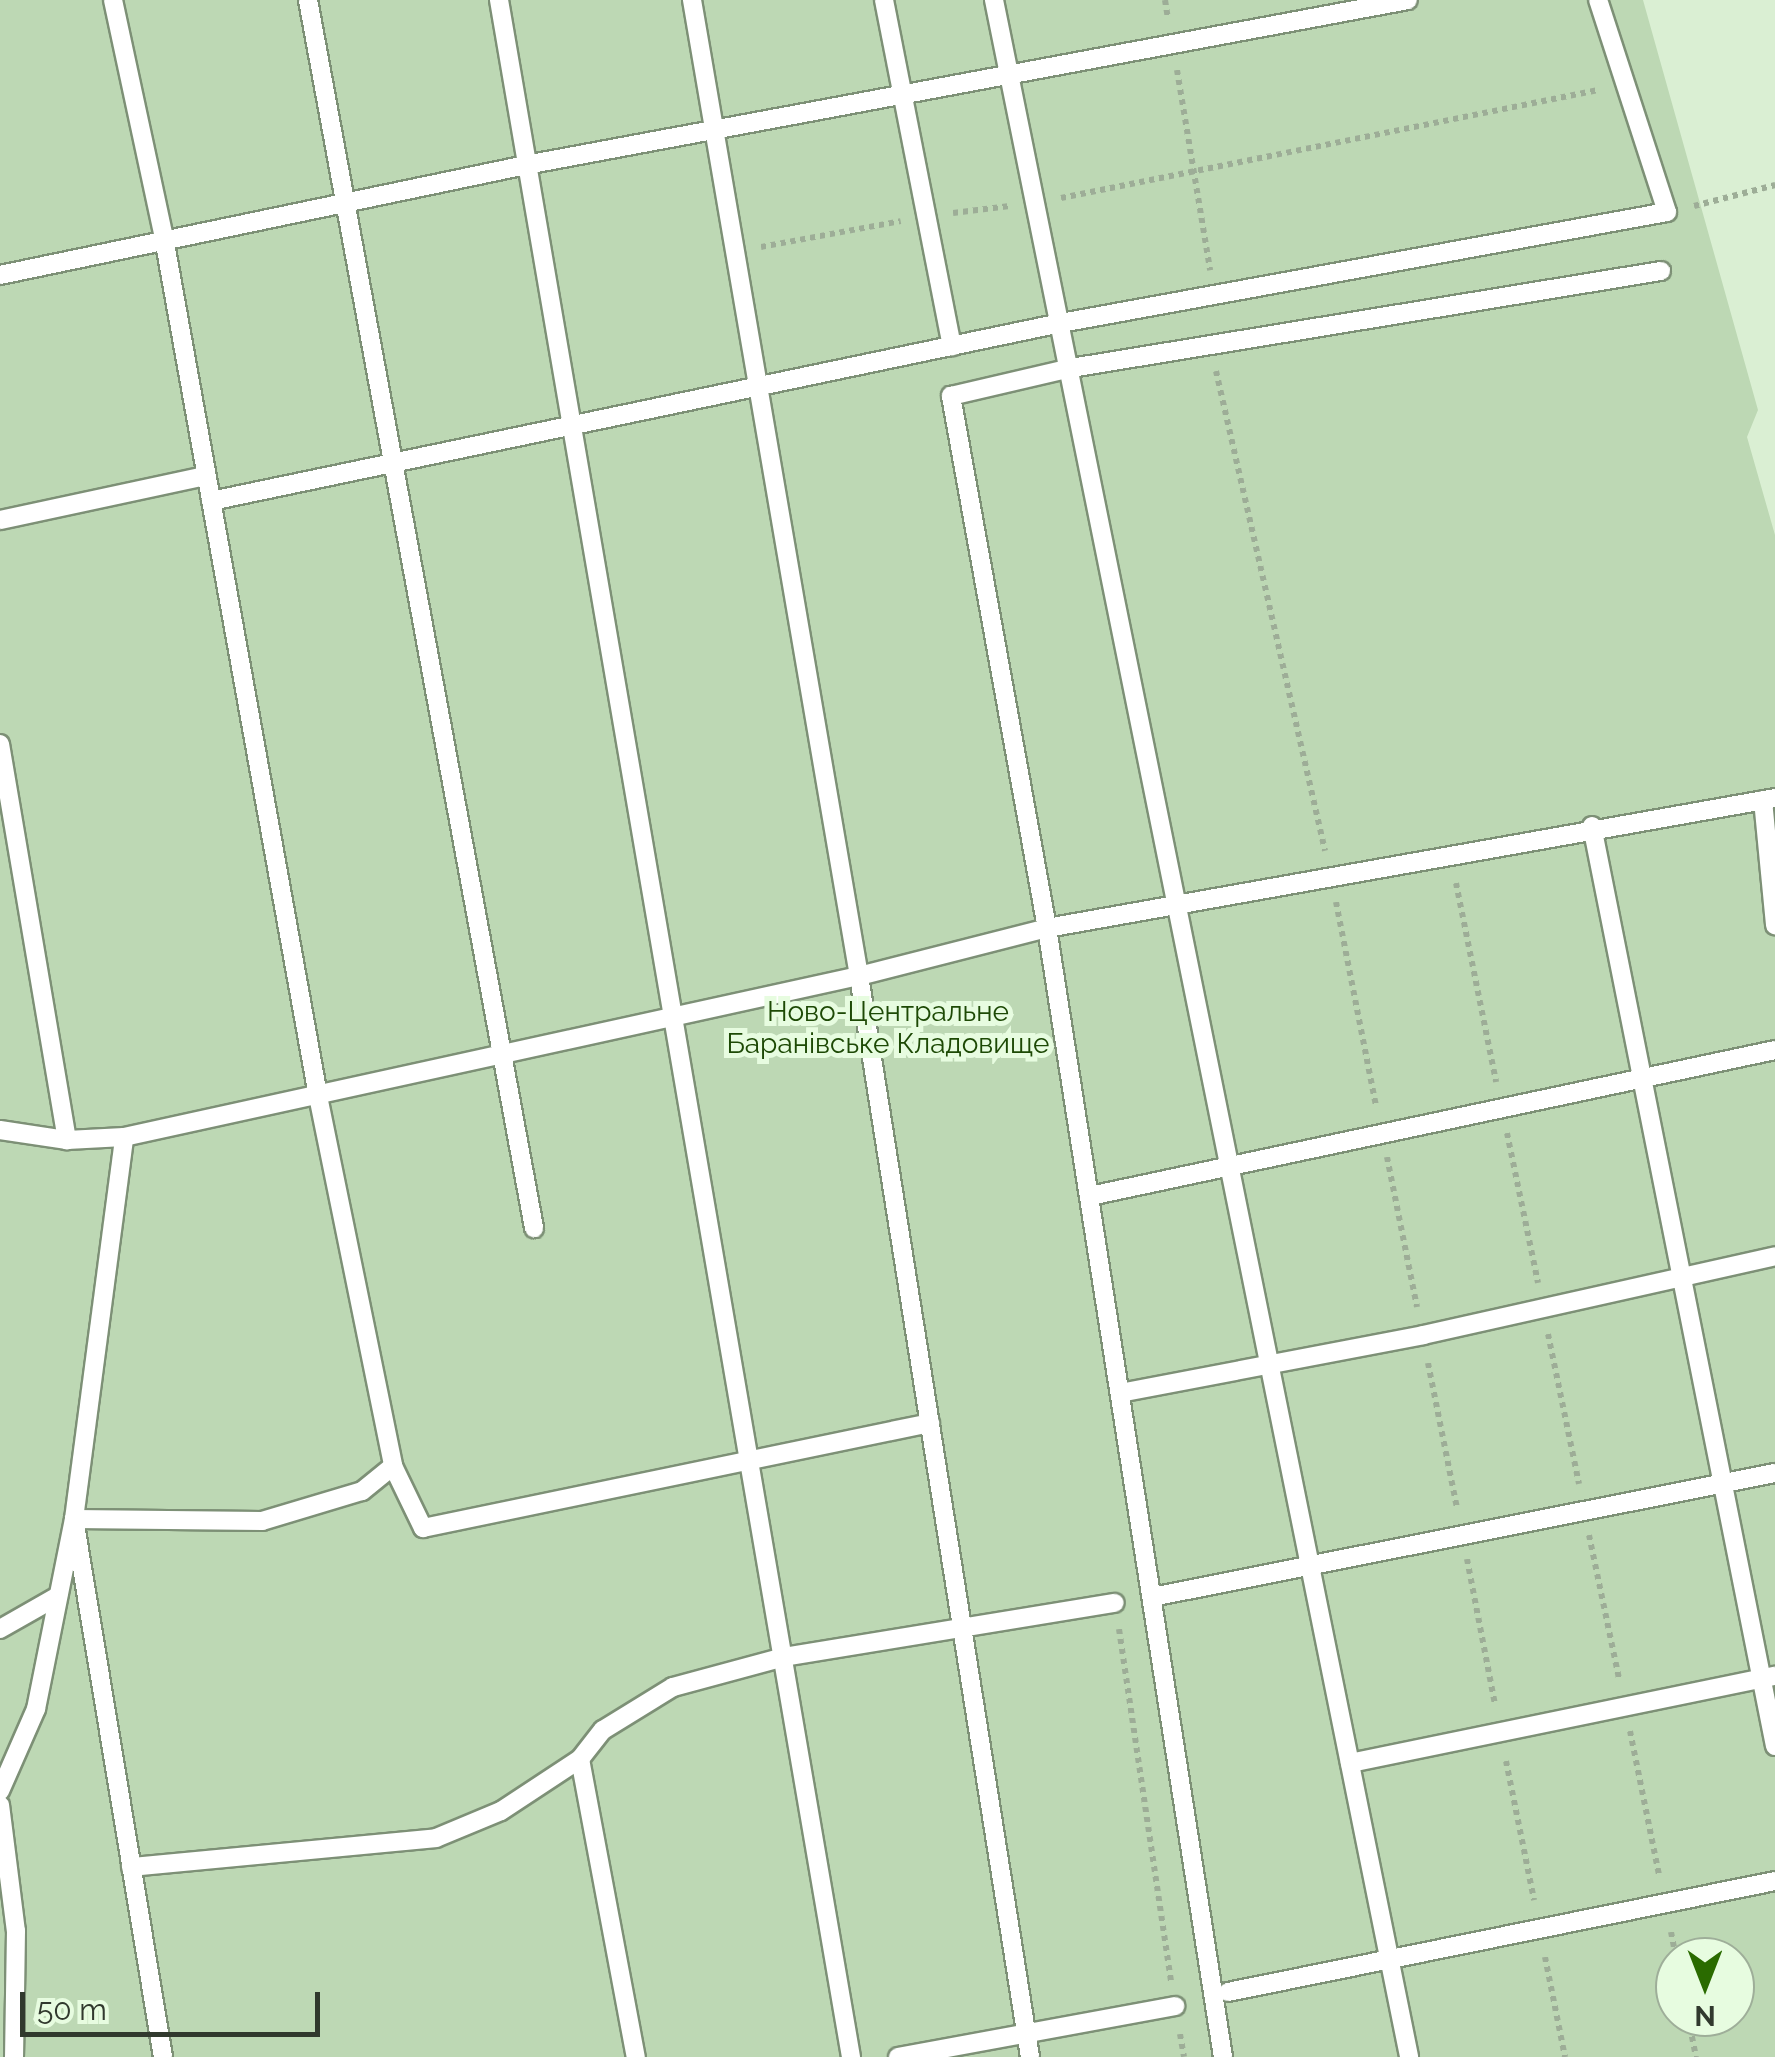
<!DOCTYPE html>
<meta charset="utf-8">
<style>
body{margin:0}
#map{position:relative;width:1775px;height:2057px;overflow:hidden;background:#daefd3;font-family:Raleway,sans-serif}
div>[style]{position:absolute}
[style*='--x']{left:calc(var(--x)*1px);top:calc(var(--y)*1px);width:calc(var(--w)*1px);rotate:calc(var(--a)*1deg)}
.green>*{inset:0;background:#bdd8b4}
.path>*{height:6px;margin-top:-3px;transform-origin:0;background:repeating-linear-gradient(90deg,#9dad97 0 5px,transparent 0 10px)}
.roads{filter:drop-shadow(2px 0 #7d9076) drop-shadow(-2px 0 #7d9076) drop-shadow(0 2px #7d9076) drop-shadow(0 -2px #7d9076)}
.service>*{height:18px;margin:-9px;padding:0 9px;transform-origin:9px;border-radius:9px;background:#fff}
span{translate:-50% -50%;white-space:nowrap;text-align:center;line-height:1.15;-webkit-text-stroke:10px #e7fce0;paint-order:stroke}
.park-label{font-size:28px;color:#1d4905}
.north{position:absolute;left:1655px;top:1937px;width:100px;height:100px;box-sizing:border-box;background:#e7fce0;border:2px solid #9eae99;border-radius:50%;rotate:180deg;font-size:28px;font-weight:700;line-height:40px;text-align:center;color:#31392e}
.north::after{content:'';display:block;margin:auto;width:35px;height:45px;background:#2a6b00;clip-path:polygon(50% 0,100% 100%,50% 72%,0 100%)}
.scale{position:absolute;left:20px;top:1992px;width:300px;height:45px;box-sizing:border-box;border:5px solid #31392e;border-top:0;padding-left:12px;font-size:30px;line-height:35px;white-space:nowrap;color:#31392e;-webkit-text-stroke:8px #e7fce0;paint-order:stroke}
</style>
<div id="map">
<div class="green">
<div style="clip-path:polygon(evenodd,0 0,1643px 0,1758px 410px,1747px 437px,1775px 535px,1775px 2057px,0 2057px,0 0,1675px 1957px,1735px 1957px,1735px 2017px,1675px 2017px,1675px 1957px)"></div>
</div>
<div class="path">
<div style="--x:1165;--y:0;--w:18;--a:81"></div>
<div style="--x:1177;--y:70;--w:203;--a:80.6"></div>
<div style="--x:1061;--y:198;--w:548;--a:-11.37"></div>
<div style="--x:1694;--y:206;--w:84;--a:-14.5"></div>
<div style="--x:953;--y:213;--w:57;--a:-7"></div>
<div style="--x:761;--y:247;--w:142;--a:-10.5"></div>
<div style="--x:1216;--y:371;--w:492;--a:77.2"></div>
<div style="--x:1456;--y:883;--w:203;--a:78.6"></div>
<div style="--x:1336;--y:902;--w:208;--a:78.9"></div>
<div style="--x:1507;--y:1133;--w:153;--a:78.3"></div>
<div style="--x:1387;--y:1157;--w:153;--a:78.7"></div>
<div style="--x:1548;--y:1334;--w:153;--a:78.3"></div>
<div style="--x:1428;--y:1363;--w:148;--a:78.7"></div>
<div style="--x:1589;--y:1535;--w:147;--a:78.2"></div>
<div style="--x:1467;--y:1559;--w:148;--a:79.1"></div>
<div style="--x:1119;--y:1629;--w:357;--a:81.6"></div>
<div style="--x:1630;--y:1731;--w:147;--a:78.6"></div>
<div style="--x:1506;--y:1761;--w:142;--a:78.6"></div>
<div style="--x:1671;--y:1932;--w:25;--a:79"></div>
<div style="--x:1545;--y:1957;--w:102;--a:78.7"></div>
<div style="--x:1688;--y:2017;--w:41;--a:78.7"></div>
<div style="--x:1180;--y:2034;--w:23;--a:80"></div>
</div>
<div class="roads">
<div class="service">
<div style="--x:113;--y:0;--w:243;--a:77.9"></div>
<div style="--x:164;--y:238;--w:872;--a:79.82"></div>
<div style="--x:318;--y:1096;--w:378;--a:78.5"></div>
<div style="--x:393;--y:1466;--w:40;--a:141"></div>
<div style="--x:362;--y:1491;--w:104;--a:163.3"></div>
<div style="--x:262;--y:1521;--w:188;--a:-179.4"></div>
<div style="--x:74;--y:1519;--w:545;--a:80.61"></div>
<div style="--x:308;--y:0;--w:1249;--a:79.57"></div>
<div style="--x:499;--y:0;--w:2087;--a:80.29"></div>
<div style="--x:692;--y:0;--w:990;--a:80.29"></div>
<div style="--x:859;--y:976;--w:1094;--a:81.01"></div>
<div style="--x:884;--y:0;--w:353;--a:78.9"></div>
<div style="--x:994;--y:0;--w:2098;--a:78.59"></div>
<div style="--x:0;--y:275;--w:542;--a:-11.81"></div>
<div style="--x:531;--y:164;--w:892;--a:-10.59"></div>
<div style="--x:211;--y:501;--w:868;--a:-11.83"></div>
<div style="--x:1061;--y:323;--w:616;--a:-10.38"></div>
<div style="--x:1667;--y:212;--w:223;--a:-108"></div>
<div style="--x:0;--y:520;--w:211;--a:-12.1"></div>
<div style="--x:0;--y:744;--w:402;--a:80.4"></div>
<div style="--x:1763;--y:800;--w:126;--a:84.5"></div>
<div style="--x:1592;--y:826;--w:938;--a:78.75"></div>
<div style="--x:0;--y:1130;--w:68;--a:8.5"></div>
<div style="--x:67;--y:1140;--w:57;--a:-3"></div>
<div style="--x:124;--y:1137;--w:752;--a:-12.36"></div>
<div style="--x:859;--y:976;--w:194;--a:-14.3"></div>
<div style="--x:1047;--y:928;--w:740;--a:-10.12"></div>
<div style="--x:1090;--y:1196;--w:700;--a:-12.03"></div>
<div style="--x:1120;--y:1393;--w:309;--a:-10.8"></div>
<div style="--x:1423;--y:1335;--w:361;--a:-12.6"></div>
<div style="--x:393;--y:1466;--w:69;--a:64.2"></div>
<div style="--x:423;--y:1528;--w:518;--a:-11.7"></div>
<div style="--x:1152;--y:1597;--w:635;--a:-11.26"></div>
<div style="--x:0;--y:1629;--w:67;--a:-29.6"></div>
<div style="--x:580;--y:1759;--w:303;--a:79.4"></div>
<div style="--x:1350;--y:1763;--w:434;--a:-11.6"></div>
<div style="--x:0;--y:1791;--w:90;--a:-66.3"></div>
<div style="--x:36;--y:1709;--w:194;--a:-78.7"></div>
<div style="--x:74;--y:1519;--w:385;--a:-82.5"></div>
<div style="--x:0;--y:1805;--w:127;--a:82.8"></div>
<div style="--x:16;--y:1931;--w:126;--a:90.9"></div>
<div style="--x:131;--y:1867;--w:306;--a:-5.4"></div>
<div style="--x:436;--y:1838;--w:70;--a:-22.6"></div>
<div style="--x:501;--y:1811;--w:95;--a:-33.4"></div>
<div style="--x:580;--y:1759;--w:37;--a:-52"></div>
<div style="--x:603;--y:1730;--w:82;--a:-31.6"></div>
<div style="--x:673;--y:1687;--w:115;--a:-15.1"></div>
<div style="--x:784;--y:1657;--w:335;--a:-9.3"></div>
<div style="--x:1228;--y:1992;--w:558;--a:-11.47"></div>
<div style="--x:898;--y:2057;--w:282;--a:-10.4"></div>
<div style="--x:1223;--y:2057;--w:1143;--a:-98.86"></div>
<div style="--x:1047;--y:928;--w:541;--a:-100.23"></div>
<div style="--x:951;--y:396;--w:123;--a:-13.1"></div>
<div style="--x:1071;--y:368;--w:598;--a:-9.34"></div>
</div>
</div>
<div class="park-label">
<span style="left:888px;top:1028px">Ново-Центральне<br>Баранівське Кладовище</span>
</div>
<div class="north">N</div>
<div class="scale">50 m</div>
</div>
